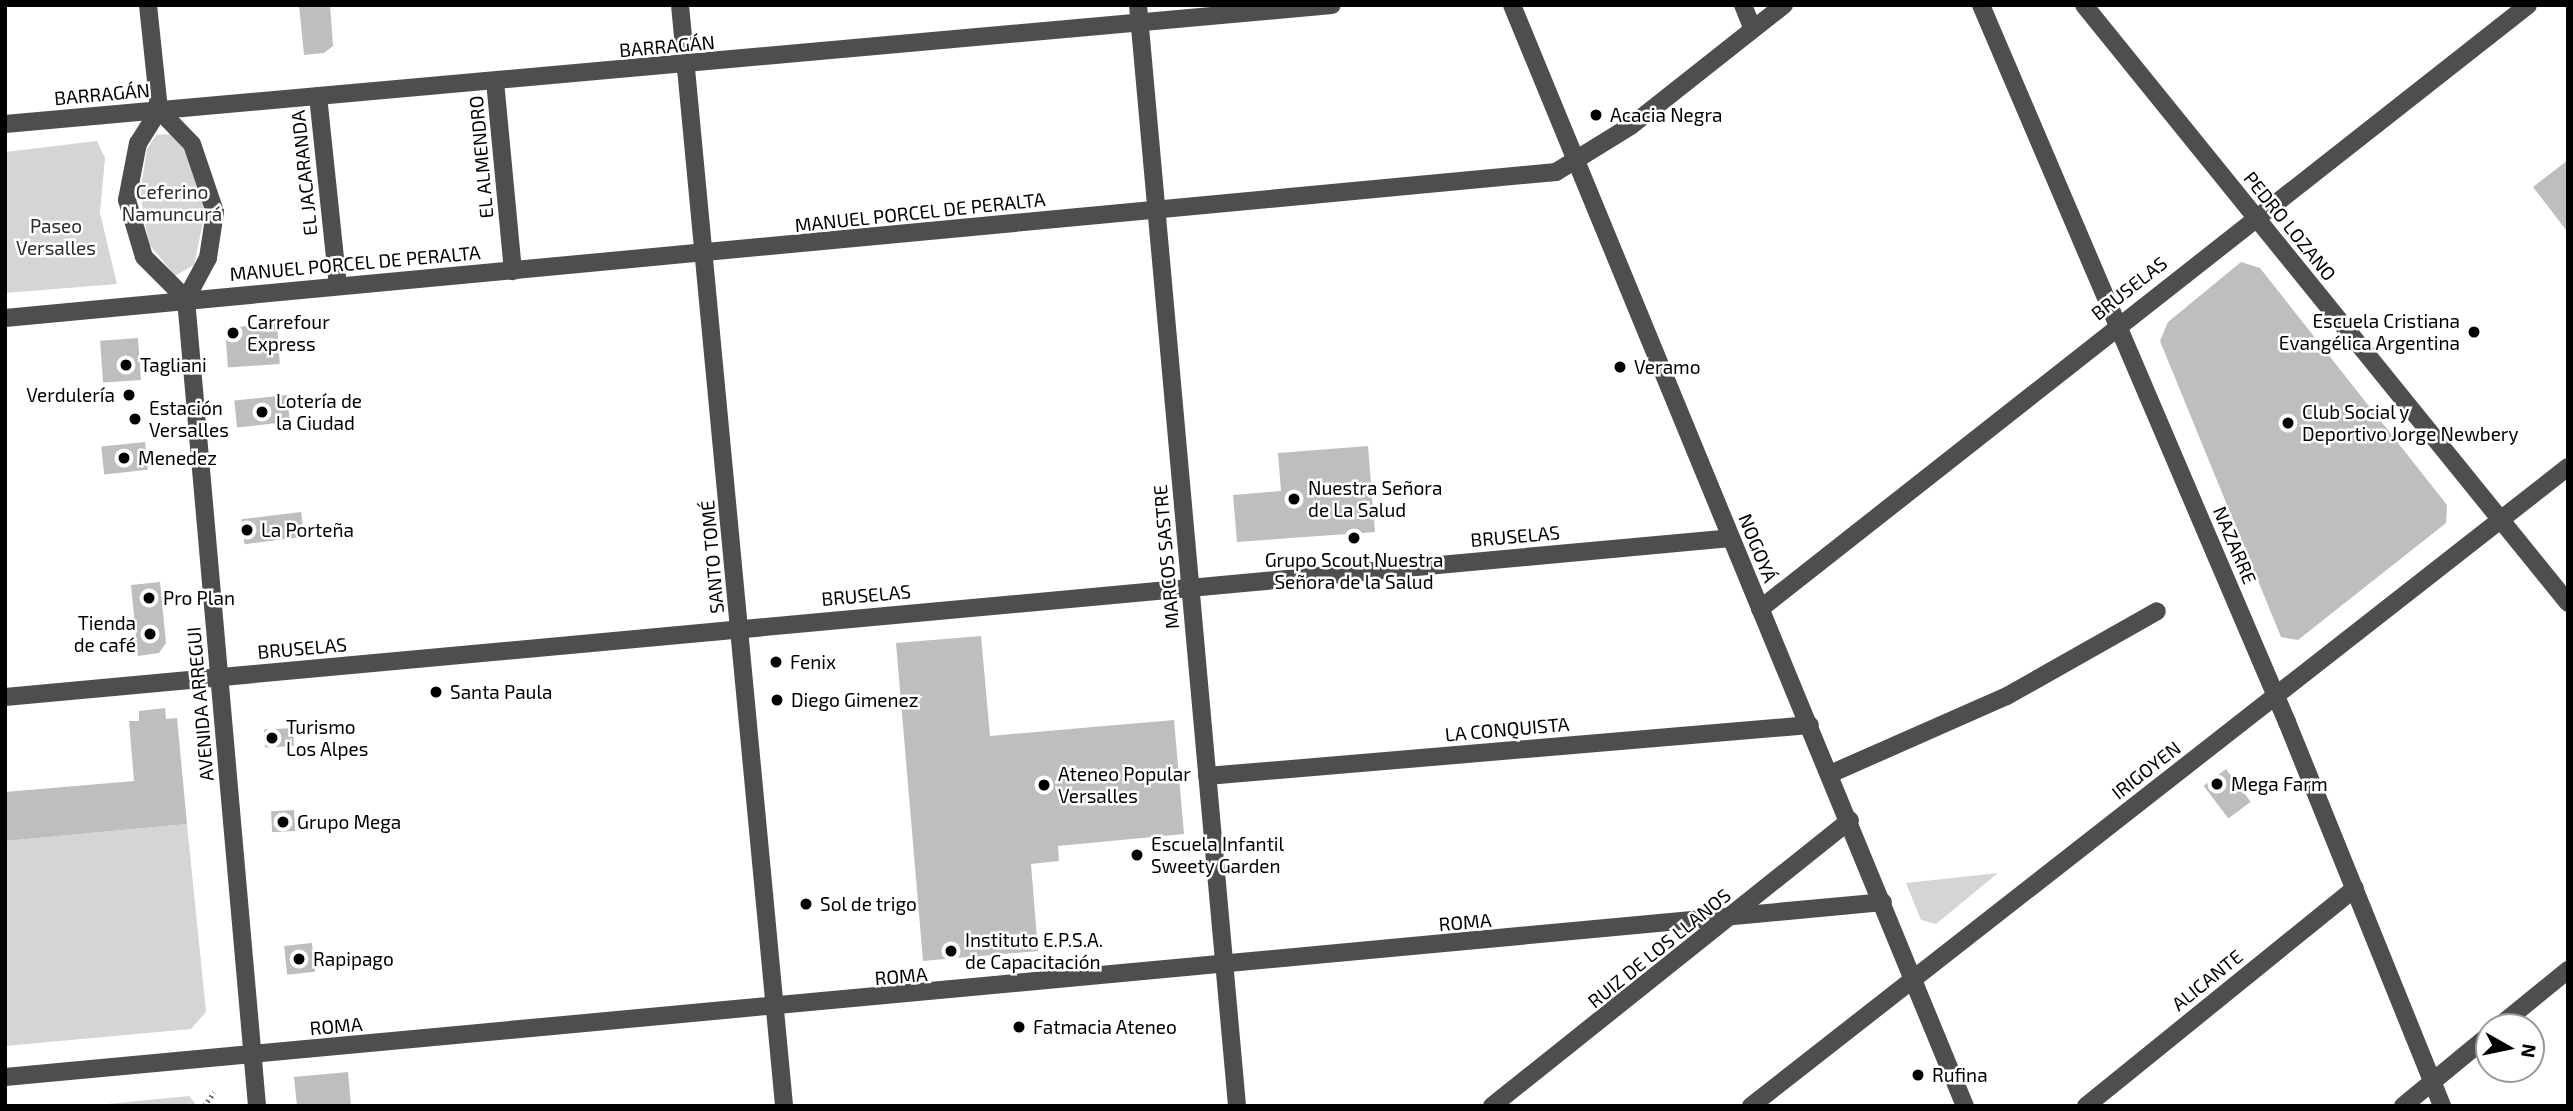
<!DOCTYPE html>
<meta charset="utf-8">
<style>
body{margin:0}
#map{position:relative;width:2573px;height:1111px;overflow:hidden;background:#fff;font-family:"Exo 2",sans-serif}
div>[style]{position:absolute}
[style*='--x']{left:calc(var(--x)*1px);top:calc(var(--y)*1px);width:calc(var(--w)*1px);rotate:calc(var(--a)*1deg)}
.green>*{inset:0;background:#d5d5d5}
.building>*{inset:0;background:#bebebe;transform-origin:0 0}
.path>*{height:4.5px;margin-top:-2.25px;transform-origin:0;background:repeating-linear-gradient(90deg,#707070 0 2px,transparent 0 5.5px)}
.minor>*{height:18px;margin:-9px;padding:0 9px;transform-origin:9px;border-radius:9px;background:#4e4e4e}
.dots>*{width:19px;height:19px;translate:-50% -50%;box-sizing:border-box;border:4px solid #fff;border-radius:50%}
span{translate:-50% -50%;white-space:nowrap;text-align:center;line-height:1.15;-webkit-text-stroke:5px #fff;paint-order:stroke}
.street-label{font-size:19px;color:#000}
.poi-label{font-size:19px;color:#000}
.left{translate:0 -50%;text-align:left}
.right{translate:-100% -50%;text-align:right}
.park-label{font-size:19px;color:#2c2c2c}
.frame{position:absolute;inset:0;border:7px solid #000;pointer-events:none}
.north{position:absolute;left:2475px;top:1013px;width:70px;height:70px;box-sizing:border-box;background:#fff;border:2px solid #999;border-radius:50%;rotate:99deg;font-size:19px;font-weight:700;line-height:28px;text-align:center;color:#000}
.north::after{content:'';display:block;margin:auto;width:24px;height:32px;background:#000;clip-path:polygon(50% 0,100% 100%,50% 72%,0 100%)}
</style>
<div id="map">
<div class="green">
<div style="clip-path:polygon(172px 134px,189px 150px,205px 213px,194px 265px,175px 276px,149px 244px,140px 193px,147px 149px,156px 135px)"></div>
<div style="clip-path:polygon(97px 141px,105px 158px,100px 213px,117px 284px,5px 293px,5px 152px)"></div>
<div style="clip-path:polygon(187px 824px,206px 1012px,191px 1029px,5px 1046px,5px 841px)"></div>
<div style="clip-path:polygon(1998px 873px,1936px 924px,1921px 920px,1906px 883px)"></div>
<div style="clip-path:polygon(189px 1096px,197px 1106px,87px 1106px)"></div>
</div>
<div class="building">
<div style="clip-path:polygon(299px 5px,330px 5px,333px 46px,324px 53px,304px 55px)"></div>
<div style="clip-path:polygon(2568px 160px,2568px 229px,2566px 230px,2533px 187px)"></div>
<div style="clip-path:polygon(2241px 262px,2260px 268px,2447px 505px,2446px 523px,2298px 640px,2281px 637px,2160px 341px,2168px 322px)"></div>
<div style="left:277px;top:324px;width:40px;height:52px;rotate:86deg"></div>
<div style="left:138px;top:338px;width:42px;height:38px;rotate:86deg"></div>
<div style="left:287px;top:395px;width:27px;height:53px;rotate:84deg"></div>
<div style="left:145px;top:442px;width:28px;height:44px;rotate:84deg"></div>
<div style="clip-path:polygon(1368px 446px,1371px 483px,1361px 485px,1371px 484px,1375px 532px,1237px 542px,1233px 495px,1281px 491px,1278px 453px)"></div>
<div style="left:301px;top:512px;width:25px;height:60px;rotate:83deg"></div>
<div style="clip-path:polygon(160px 582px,166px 643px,159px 653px,138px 656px,131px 585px)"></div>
<div style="clip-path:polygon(981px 636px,990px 736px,1174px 720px,1184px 834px,1058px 846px,1059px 861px,1031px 864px,1038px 951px,923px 961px,896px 643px)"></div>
<div style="clip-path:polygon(165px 708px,166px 719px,177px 718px,187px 824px,5px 841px,5px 792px,134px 781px,129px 721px,139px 721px,139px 711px)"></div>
<div style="left:293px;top:728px;width:18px;height:29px;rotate:87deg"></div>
<div style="left:2226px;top:769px;width:41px;height:28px;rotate:53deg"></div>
<div style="left:294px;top:810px;width:21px;height:23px;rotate:87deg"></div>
<div style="left:312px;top:943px;width:29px;height:28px;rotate:84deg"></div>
<div style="clip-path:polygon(348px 1072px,351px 1106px,297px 1106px,294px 1077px)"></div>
</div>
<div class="path">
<div style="--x:204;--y:1106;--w:17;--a:-54"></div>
</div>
<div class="minor">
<div style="--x:148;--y:5;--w:106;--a:84"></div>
<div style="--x:680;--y:5;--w:1106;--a:84.6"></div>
<div style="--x:1138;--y:5;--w:1105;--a:84.86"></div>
<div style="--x:1512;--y:5;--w:1191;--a:67.64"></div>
<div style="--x:1743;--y:5;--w:24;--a:68"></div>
<div style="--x:1981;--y:5;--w:780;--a:66.89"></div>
<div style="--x:2287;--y:722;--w:414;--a:68"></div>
<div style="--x:2084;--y:5;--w:769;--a:51.01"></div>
<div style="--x:495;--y:81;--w:191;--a:84.6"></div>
<div style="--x:318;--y:96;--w:191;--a:84"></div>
<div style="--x:159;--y:110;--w:47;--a:45.9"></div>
<div style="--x:192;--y:144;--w:72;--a:71.3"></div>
<div style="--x:215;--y:212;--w:47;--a:98.7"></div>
<div style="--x:208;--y:258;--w:47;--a:118.2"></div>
<div style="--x:186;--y:299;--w:810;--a:84.97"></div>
<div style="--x:159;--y:110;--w:39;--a:122"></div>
<div style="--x:138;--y:143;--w:58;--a:100.9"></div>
<div style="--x:127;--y:200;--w:59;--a:73.4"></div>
<div style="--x:144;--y:257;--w:59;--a:45"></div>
<div style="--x:5;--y:124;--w:1332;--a:-5.12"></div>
<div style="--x:5;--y:318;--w:1558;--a:-5.38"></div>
<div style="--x:1556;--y:172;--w:89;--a:-31.7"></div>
<div style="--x:1632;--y:125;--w:194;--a:-38.3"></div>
<div style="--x:1760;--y:609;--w:977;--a:-38.18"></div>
<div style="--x:5;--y:697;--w:1733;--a:-5.26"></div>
<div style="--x:1830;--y:774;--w:193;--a:-23.8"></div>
<div style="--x:2007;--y:696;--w:172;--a:-29.5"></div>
<div style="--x:1207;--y:776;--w:605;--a:-4.83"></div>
<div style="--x:2498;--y:1027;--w:90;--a:-39.2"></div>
<div style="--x:5;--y:1077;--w:1886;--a:-5.32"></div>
<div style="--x:1492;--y:1106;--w:458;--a:-38.6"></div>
<div style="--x:1751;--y:1106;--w:1037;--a:-38.03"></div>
<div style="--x:2086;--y:1106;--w:346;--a:-39"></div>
<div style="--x:2403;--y:1106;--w:112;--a:-39.5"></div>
</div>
<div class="dots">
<div style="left:1596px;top:115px;background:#000"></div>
<div style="left:2474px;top:332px;background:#000"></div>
<div style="left:233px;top:333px;background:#000"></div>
<div style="left:126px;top:365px;background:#000"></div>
<div style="left:1620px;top:367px;background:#000"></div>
<div style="left:129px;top:395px;background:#000"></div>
<div style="left:262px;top:412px;background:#000"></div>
<div style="left:135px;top:419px;background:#000"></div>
<div style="left:2288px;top:423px;background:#000"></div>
<div style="left:124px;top:458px;background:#000"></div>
<div style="left:1294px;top:499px;background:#000"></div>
<div style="left:247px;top:530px;background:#000"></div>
<div style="left:1354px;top:538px;background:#000"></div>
<div style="left:149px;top:598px;background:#000"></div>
<div style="left:150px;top:634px;background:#000"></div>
<div style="left:776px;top:662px;background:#000"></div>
<div style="left:436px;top:692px;background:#000"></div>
<div style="left:777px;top:700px;background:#000"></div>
<div style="left:272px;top:738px;background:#000"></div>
<div style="left:2217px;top:784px;background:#000"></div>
<div style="left:1044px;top:785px;background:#000"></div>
<div style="left:283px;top:822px;background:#000"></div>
<div style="left:1137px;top:855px;background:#000"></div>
<div style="left:806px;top:904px;background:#000"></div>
<div style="left:951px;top:951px;background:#000"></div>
<div style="left:299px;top:959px;background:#000"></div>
<div style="left:1019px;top:1027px;background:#000"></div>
<div style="left:1918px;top:1075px;background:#000"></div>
</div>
<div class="street-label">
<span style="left:667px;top:46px;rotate:-5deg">BARRAGÁN</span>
<span style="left:102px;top:94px;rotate:-5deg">BARRAGÁN</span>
<span style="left:481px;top:157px;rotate:-95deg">EL ALMENDRO</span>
<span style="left:304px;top:173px;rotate:-96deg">EL JACARANDA</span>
<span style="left:920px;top:212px;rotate:-6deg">MANUEL PORCEL DE PERALTA</span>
<span style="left:2290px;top:226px;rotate:51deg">PEDRO LOZANO</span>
<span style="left:355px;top:263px;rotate:-5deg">MANUEL PORCEL DE PERALTA</span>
<span style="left:2129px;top:288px;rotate:-38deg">BRUSELAS</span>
<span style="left:1515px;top:536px;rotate:-5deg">BRUSELAS</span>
<span style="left:2235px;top:545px;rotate:67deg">NAZARRE</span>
<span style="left:1758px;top:548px;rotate:68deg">NOGOYÁ</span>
<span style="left:712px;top:557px;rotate:-95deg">SANTO TOMÉ</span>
<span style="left:1166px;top:557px;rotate:-95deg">MARCOS SASTRE</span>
<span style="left:866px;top:595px;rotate:-5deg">BRUSELAS</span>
<span style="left:302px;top:648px;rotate:-5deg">BRUSELAS</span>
<span style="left:200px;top:704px;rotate:-95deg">AVENIDA ARREGUI</span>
<span style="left:1507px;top:729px;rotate:-5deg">LA CONQUISTA</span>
<span style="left:2146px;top:770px;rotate:-38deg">IRIGOYEN</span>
<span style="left:1465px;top:922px;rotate:-5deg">ROMA</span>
<span style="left:1659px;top:948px;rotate:-39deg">RUIZ DE LOS LLANOS</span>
<span style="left:901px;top:976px;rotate:-5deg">ROMA</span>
<span style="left:2207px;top:980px;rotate:-39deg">ALICANTE</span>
<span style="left:336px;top:1026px;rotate:-5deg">ROMA</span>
</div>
<div class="poi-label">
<span class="left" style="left:1610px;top:115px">Acacia Negra</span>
<span class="right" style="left:2460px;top:332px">Escuela Cristiana<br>Evangélica Argentina</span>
<span class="left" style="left:247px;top:333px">Carrefour<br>Express</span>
<span class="left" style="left:140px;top:365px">Tagliani</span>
<span class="left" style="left:1634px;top:367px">Veramo</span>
<span class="right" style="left:115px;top:395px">Verdulería</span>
<span class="left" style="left:276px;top:412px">Lotería de<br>la Ciudad</span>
<span class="left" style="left:149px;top:419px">Estación<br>Versalles</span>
<span class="left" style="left:2302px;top:423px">Club Social y<br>Deportivo Jorge Newbery</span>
<span class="left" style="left:138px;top:458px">Menedez</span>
<span class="left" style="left:1308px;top:499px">Nuestra Señora<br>de La Salud</span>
<span class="left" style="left:261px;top:530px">La Porteña</span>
<span style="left:1354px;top:571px">Grupo Scout Nuestra<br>Señora de la Salud</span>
<span class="left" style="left:163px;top:598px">Pro Plan</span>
<span class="right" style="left:136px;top:634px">Tienda<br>de café</span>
<span class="left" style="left:790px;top:662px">Fenix</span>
<span class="left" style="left:450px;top:692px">Santa Paula</span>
<span class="left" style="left:791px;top:700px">Diego Gimenez</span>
<span class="left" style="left:286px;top:738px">Turismo<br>Los Alpes</span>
<span class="left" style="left:1058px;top:785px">Ateneo Popular<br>Versalles</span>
<span class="left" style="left:2231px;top:784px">Mega Farm</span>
<span class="left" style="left:297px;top:822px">Grupo Mega</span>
<span class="left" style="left:1151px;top:855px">Escuela Infantil<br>Sweety Garden</span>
<span class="left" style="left:820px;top:904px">Sol de trigo</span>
<span class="left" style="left:965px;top:951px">Instituto E.P.S.A.<br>de Capacitación</span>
<span class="left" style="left:313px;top:959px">Rapipago</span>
<span class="left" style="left:1033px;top:1027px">Fatmacia Ateneo</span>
<span class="left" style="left:1932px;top:1075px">Rufina</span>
</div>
<div class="park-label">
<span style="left:172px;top:203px">Ceferino<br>Namuncurá</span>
<span style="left:56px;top:237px">Paseo<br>Versalles</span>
</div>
<div class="frame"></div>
<div class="north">N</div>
</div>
